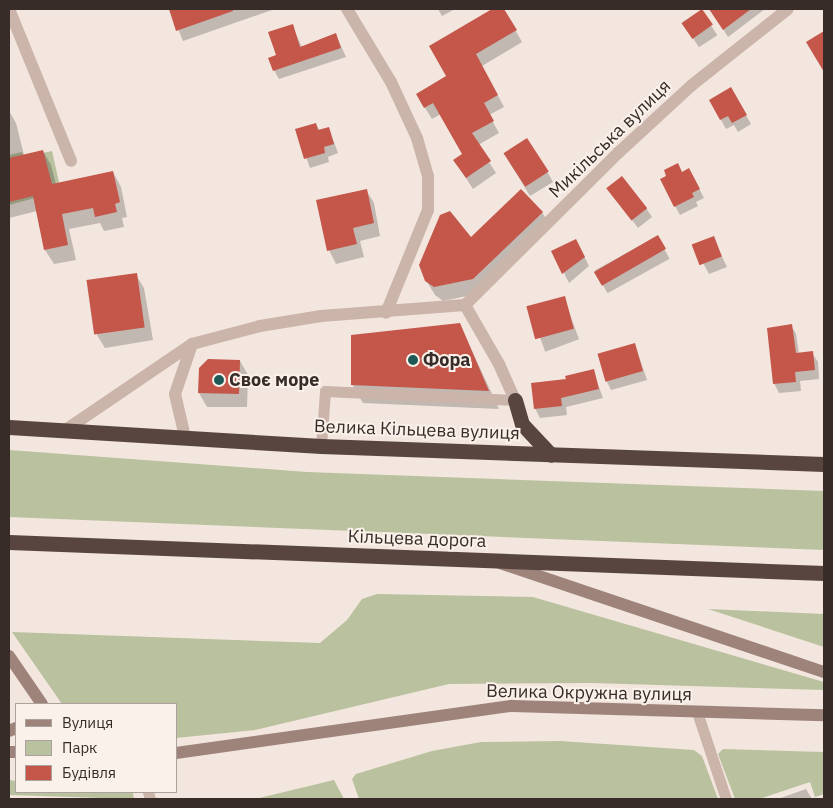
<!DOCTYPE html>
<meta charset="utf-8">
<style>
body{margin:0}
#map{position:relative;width:833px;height:808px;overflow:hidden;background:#f2e6de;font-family:"IBM Plex Sans",sans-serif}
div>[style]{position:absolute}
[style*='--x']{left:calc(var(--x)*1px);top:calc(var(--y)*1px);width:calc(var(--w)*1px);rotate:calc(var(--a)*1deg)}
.green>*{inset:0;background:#bac19e}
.shadow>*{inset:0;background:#0003;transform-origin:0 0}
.building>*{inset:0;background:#c4564a;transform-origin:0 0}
.lane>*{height:11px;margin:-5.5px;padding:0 5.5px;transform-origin:5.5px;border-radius:5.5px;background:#cbb4aa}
.street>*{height:12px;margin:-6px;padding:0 6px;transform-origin:6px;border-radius:6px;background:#cbb4aa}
.secondary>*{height:12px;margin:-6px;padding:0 6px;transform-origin:6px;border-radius:6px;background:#9e837b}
.highway>*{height:15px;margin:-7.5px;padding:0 7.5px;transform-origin:7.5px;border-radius:7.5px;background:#594540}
.dots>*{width:14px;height:14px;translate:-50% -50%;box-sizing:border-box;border:2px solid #faf1ea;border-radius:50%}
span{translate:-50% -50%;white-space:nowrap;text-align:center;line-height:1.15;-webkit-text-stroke:4px #faf1ea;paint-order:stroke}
.street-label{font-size:18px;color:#382c29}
.poi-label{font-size:18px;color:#382c29;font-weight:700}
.left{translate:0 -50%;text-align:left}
.frame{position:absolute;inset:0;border:10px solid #382c29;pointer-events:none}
.legend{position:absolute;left:15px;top:703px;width:162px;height:90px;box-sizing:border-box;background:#faf1ea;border:1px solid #aca29d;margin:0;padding:6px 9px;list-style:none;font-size:15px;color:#382c29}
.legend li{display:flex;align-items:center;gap:10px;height:25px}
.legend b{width:25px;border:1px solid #aca29d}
</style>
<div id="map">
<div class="green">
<div style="clip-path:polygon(52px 151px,61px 191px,9px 205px,9px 155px,22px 152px,24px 157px)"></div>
<div style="clip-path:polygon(9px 450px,307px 472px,824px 491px,824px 550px,9px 517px)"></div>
<div style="clip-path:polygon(377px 594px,533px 597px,824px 682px,824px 690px,592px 683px,449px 684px,255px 730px,176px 738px,176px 704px,62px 704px,12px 632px,320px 643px,347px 620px,362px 599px)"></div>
<div style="clip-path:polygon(708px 609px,824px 614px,824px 647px)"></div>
<div style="clip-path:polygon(560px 741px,694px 750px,702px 756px,718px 799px,359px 799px,352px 779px,356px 774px,432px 751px,481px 742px)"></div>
<div style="clip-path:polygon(723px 749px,824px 752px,824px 794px,815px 797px,810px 782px,759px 799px,735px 799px,718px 754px)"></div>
<div style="clip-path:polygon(9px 780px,16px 781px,16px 792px,118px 792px,133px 793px,134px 799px,9px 795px)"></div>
<div style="clip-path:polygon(334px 780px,344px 799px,255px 799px)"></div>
</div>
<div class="shadow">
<div style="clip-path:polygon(170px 9px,275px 9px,183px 41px)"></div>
<div style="clip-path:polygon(438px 9px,455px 9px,442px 16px)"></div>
<div style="clip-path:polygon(495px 9px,503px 9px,522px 42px,482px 66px,504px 107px,489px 115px,499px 133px,478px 145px,496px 173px,473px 189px,455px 161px,464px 155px,441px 114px,432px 119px,417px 95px,448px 77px,431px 46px)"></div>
<div style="clip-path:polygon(720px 9px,765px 9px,728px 37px,713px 13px)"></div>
<div style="left:701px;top:10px;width:30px;height:22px;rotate:57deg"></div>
<div style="clip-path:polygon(292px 26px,302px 47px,336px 35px,346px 57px,279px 79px,274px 70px)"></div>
<div style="clip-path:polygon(731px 88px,751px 124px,738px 132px,734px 125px,726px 129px,710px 100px)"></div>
<div style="clip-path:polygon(9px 111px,16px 123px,24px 155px,43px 151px,51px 165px,56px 184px,113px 172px,121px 187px,127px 217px,122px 218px,124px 227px,104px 231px,100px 223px,69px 229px,76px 260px,54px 264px,45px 250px,37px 211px,9px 218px)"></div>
<div style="clip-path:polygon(316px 124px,320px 131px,329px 128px,338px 153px,328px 157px,329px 162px,310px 168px,296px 130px)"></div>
<div style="clip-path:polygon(510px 163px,548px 173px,553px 182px,530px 196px)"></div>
<div style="clip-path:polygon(694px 179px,704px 198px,696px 202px,698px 206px,680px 215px,675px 206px)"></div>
<div style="clip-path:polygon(608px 188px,646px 208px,652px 217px,638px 228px)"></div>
<div style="clip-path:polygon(366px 190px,374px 203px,380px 236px,360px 241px,364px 257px,336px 264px,329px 250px)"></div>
<div style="clip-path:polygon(542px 212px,550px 226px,481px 293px,443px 301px,435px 295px,426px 280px,471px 239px)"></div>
<div style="left:657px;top:236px;width:26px;height:71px;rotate:61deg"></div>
<div style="clip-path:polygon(713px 238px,727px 267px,709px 274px,694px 246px)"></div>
<div style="clip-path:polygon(576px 240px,589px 266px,569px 283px,553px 251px)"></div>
<div style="clip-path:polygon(136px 275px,144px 288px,153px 340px,105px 348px,97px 335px)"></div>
<div style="left:564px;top:298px;width:44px;height:36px;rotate:70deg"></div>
<div style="clip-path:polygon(460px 325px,499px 409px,363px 403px,352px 384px)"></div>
<div style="clip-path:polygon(791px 325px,796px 334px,799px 354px,812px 353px,818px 362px,819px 379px,800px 381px,801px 391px,779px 393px,774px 383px)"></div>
<div style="clip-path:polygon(635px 345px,647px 380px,611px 390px,606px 380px)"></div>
<div style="clip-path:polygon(240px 361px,248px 375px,247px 407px,207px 407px,199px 393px)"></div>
<div style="clip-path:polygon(593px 371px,603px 398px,566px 407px,567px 415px,540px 418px,535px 408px,567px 380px)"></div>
<div style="clip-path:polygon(806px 789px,812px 799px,778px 799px)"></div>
</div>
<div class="building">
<div style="clip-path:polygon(169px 9px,233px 9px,233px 11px,176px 31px)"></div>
<div style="clip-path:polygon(492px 9px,504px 9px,517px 30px,476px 54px,498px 95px,484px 103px,494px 121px,472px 133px,491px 161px,466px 178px,453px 160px,462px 154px,433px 103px,424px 108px,416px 94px,446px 76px,429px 46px)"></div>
<div style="left:702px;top:9px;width:19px;height:25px;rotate:55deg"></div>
<div style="clip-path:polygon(709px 9px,751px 9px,723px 30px)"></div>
<div style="clip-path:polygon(293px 24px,300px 47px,336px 33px,341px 48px,273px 71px,268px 58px,276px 55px,268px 32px)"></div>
<div style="clip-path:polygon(824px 31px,824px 72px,806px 42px)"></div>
<div style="clip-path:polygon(731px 87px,747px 115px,732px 123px,728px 116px,720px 120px,709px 100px)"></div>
<div style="clip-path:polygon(316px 123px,318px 130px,329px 127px,334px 144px,324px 147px,325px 153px,304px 159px,295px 129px)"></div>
<div style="left:527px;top:138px;width:40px;height:28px;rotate:57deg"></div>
<div style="clip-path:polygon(43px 150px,52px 184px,113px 171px,120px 202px,115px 204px,117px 212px,95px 217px,93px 208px,62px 214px,68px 245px,44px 250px,33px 196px,9px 202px,9px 158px)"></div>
<div style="clip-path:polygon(678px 163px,682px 172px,689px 168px,700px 189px,692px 193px,694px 197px,674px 207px,660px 179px,666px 176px,664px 170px)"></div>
<div style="left:622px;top:176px;width:41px;height:20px;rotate:52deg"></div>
<div style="clip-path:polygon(367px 189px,374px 223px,353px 228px,357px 244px,327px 251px,316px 200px)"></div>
<div style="clip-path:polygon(521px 189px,543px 212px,473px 279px,434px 287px,425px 281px,419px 265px,440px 215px,450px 211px,471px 237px)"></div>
<div style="left:658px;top:235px;width:16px;height:74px;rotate:60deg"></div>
<div style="left:714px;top:236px;width:22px;height:24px;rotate:69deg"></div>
<div style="clip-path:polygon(576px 239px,585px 257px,562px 274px,551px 251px)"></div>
<div style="left:137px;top:273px;width:55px;height:51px;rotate:82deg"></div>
<div style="left:565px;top:296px;width:34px;height:40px;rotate:75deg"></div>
<div style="clip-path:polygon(460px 323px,489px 391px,351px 385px,351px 335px)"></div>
<div style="clip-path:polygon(792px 324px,796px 353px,813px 351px,815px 370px,795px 372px,796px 382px,773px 384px,767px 328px)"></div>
<div style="left:635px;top:343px;width:29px;height:39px;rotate:74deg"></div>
<div style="clip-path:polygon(208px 359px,240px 360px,239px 394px,198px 393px,199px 368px)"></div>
<div style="clip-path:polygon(594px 369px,599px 389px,561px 398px,562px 406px,534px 409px,531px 383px,566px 379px,565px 376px)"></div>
</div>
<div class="lane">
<div style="--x:321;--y:446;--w:55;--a:-85.8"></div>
<div style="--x:325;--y:391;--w:190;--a:2.7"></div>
<div style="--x:697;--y:712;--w:92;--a:71.6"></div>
<div style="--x:148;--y:792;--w:7;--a:74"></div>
</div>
<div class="street">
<div style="--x:9;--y:9;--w:164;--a:67.8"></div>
<div style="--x:347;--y:9;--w:85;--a:58.9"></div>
<div style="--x:391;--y:82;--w:62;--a:65.1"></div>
<div style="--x:417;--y:138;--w:40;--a:74"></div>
<div style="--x:428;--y:176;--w:34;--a:90"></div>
<div style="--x:428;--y:210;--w:111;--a:112.2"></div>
<div style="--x:465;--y:305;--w:68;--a:60"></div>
<div style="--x:499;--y:364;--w:39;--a:66"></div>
<div style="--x:64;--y:431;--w:155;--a:-34.2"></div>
<div style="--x:192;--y:344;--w:70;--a:-14.8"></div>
<div style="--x:260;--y:326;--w:62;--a:-9.3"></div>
<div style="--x:321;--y:316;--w:144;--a:-4.4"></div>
<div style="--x:465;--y:305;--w:216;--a:-44.8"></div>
<div style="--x:618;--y:153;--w:100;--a:-42.6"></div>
<div style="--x:692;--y:85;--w:122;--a:-38.4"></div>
<div style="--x:185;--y:437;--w:44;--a:-103.1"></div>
<div style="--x:175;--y:394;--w:53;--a:-71.2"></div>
</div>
<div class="secondary">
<div style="--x:500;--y:563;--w:342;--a:18.6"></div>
<div style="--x:9;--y:656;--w:58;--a:55.5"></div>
<div style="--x:9;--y:731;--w:8;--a:-23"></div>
<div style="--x:9;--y:752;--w:7;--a:0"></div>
<div style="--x:176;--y:753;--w:339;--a:-8"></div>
<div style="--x:512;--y:706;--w:312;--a:1.7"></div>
</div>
<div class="highway">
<div style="--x:515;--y:400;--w:25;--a:74"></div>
<div style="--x:522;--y:424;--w:42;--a:46.9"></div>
<div style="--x:9;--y:427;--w:313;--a:3.5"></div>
<div style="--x:321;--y:446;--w:503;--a:2.05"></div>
<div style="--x:9;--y:542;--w:816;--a:2.18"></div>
</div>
<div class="dots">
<div style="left:413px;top:360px;background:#1f5955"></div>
<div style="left:219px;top:380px;background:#1f5955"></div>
</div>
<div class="street-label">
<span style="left:610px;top:139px;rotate:-44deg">Микільська вулиця</span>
<span style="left:417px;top:430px;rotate:2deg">Велика Кільцева вулиця</span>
<span style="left:417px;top:539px;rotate:2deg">Кільцева дорога</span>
<span style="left:589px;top:693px;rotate:1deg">Велика Окружна вулиця</span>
</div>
<div class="poi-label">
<span class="left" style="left:423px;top:360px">Фора</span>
<span class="left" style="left:229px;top:380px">Своє море</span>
</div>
<div class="frame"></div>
<ul class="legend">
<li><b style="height:6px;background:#9e837b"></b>Вулиця</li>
<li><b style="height:14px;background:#bac19e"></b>Парк</li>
<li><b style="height:14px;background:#c4564a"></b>Будівля</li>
</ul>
</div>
